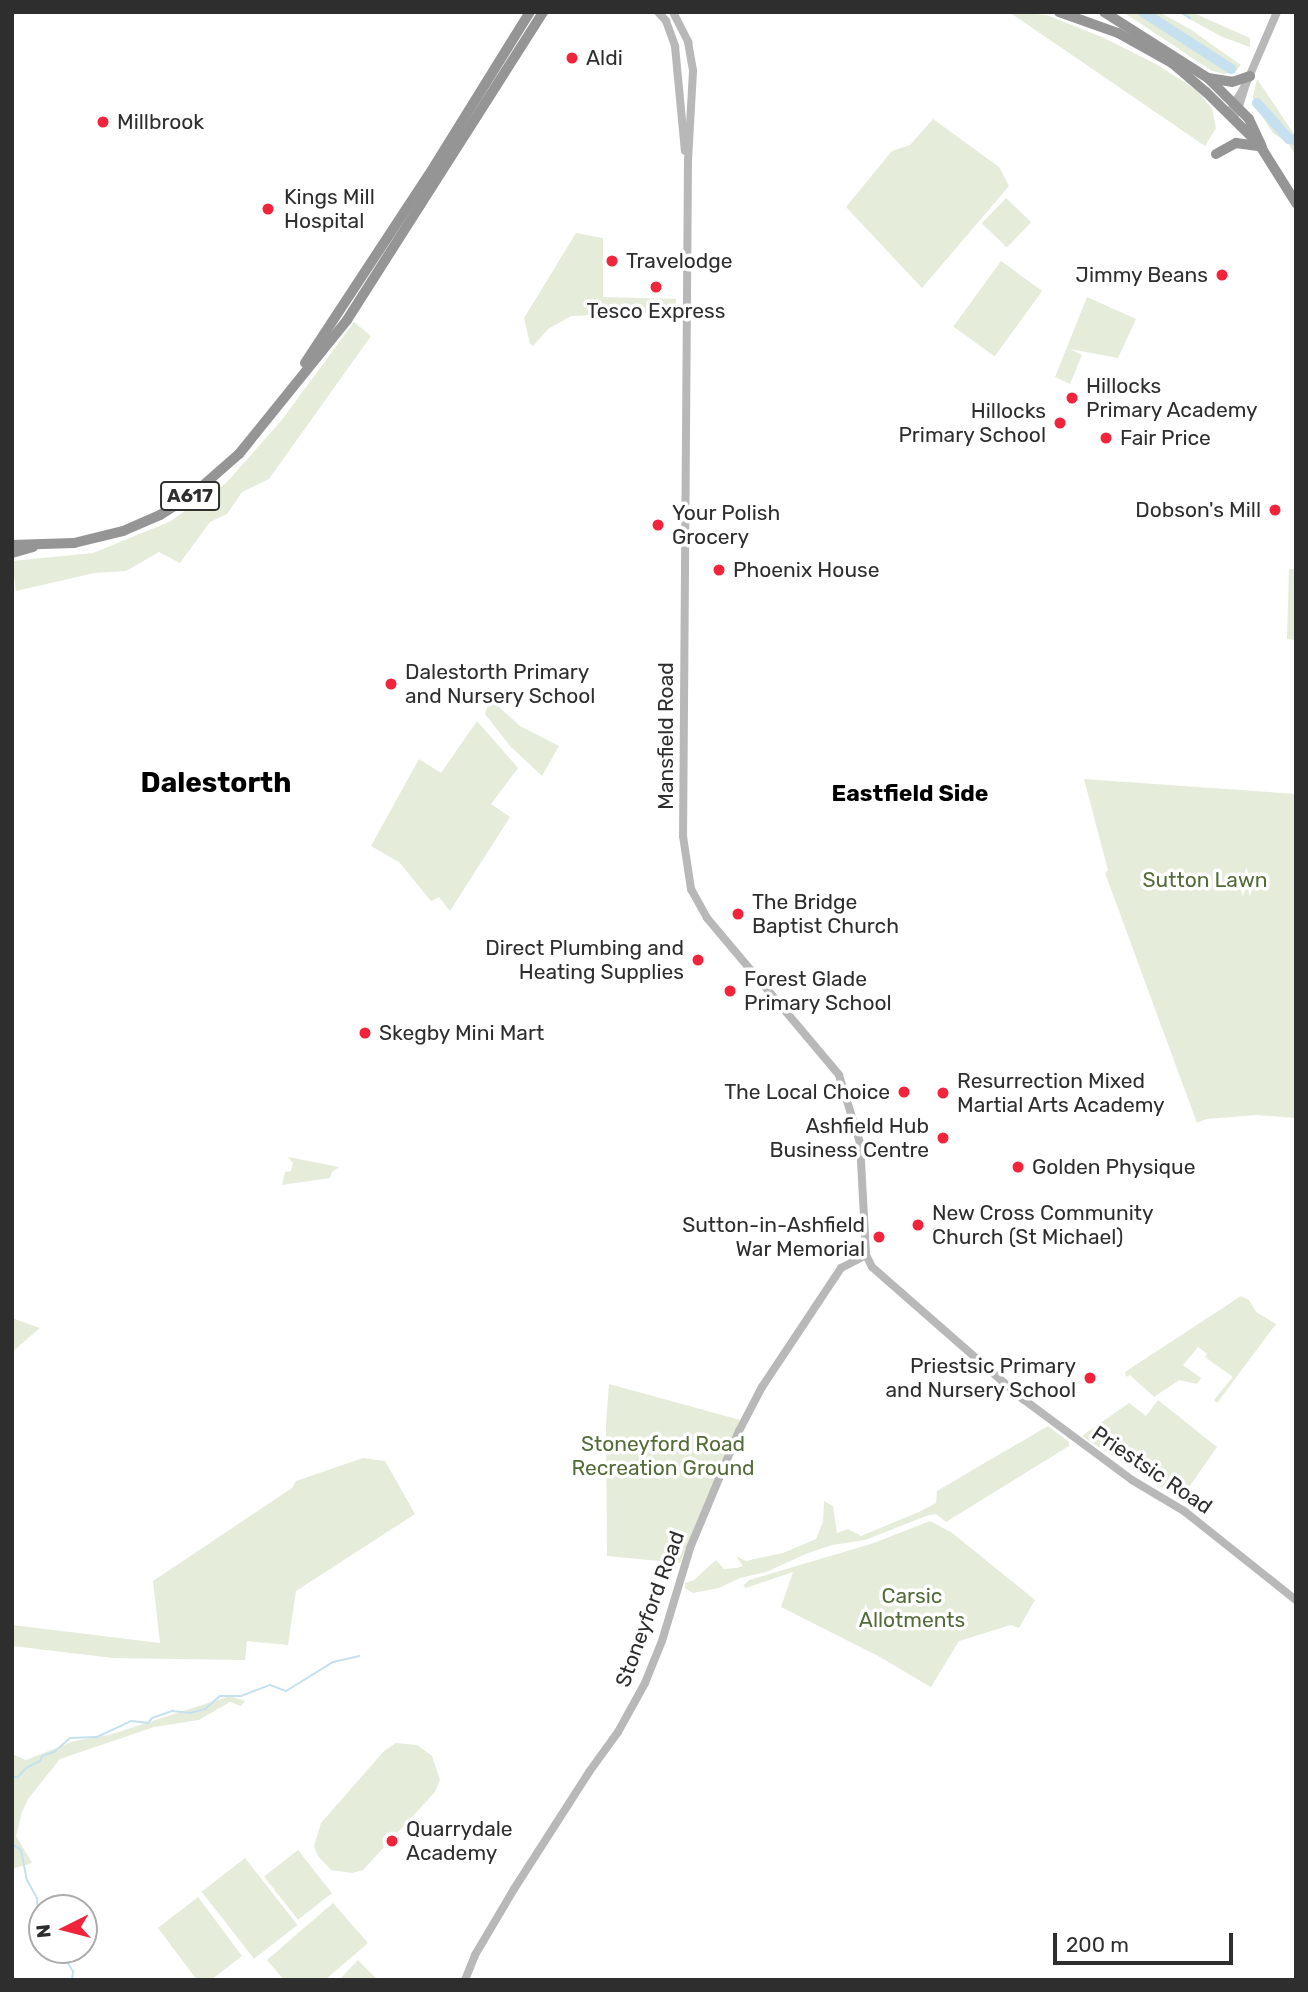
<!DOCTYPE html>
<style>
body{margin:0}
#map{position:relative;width:1308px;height:1992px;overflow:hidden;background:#fff;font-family:Rubik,sans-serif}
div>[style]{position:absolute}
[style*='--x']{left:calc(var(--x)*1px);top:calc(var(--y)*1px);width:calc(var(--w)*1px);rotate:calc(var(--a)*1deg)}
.green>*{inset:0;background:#e5ecda;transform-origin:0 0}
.stream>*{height:2px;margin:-1px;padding:0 1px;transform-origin:1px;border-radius:1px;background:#c5e0ee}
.river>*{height:10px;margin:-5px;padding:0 5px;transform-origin:5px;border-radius:5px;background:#c5e0ee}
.secondary>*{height:8px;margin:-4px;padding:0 4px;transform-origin:4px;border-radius:4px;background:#b8b8b8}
.highway>*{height:10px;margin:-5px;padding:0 5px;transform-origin:5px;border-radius:5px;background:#959595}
.dots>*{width:19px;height:19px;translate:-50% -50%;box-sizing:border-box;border:4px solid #fff;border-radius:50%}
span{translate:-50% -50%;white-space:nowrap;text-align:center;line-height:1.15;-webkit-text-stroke:7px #fff;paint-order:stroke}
.shield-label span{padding:2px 5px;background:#fff;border:2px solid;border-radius:5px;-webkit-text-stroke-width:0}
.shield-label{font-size:19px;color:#2e2e2e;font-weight:700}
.poi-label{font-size:21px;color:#2e2e2e}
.left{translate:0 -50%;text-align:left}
.right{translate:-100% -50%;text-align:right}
.street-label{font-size:21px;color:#2e2e2e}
.park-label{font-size:21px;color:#536c38}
.neighbourhood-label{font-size:23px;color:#000;font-weight:700}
.district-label{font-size:28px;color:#000;font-weight:700}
.frame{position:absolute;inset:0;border:14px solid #2e2e2e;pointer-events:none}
.north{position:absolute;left:28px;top:1894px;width:70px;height:70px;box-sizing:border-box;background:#fff;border:2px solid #ababab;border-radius:50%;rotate:264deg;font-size:19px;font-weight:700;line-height:28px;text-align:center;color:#2e2e2e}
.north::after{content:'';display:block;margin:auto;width:24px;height:32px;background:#f1243b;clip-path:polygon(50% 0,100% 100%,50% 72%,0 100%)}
.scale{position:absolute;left:1053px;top:1933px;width:180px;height:32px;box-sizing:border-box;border:4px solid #2e2e2e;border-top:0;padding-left:9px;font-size:21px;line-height:24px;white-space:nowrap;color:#2e2e2e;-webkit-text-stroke:5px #fff;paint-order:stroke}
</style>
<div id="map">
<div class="green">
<div style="clip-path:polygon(1009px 12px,1047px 15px,1104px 38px,1156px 64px,1198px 91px,1212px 109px,1216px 128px,1205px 146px)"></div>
<div style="clip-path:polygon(1123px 12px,1159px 12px,1190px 29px,1241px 65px,1236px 71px,1225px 74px,1212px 71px)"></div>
<div style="clip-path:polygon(1177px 12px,1191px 12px,1250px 38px,1250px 47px,1222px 37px)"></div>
<div style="clip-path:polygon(1257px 79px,1296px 137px,1296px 157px,1288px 143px,1273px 133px,1254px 104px,1253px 96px)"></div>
<div style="clip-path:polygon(933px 119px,999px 167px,1009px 186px,922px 288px,846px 207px,892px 151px,910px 145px)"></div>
<div style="left:1006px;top:198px;width:35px;height:35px;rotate:44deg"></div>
<div style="clip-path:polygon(576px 233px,603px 238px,603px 297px,676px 299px,676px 312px,571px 316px,548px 329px,533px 346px,530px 344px,524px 318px)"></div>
<div style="left:1001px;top:261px;width:51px;height:81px;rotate:36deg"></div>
<div style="clip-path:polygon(1087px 297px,1136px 319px,1118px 358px,1070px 349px,1082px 355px,1070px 384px,1055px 377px)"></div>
<div style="clip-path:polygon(354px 322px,371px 336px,269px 479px,242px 492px,227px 514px,210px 522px,180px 563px,159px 552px,126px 571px,94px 573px,16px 591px,12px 561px,93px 553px,169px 522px,226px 483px,281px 421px)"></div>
<div style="clip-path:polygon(1289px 569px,1296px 569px,1296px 640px,1287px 639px)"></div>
<div style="clip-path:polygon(490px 699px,520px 726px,559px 746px,542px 776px,510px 746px,485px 714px)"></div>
<div style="clip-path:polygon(477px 721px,518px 768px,491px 804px,510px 817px,450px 911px,439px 897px,431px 901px,399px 862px,371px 846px,419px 759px,441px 773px)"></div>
<div style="clip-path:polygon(1084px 779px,1296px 794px,1296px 1118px,1257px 1115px,1206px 1119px,1197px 1123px,1105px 873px,1108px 870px)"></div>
<div style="clip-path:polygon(288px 1157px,339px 1167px,332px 1172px,330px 1178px,282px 1185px,285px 1172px,291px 1171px,293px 1163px)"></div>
<div style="clip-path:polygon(1241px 1296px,1249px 1300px,1256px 1312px,1276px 1324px,1217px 1403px,1214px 1400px,1233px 1377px,1205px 1357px,1207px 1354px,1198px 1347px,1183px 1365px,1201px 1378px,1197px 1384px,1179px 1380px,1154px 1397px,1130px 1375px,1126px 1377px,1125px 1372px)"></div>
<div style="clip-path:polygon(12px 1318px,40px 1328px,12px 1352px)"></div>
<div style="clip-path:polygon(609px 1384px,740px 1420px,680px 1563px,607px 1556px,606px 1424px)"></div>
<div style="clip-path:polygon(1158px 1400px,1217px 1447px,1187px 1490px,1180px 1494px,1173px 1495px,1082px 1436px,1129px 1403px,1146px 1416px)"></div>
<div style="clip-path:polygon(1048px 1426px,1069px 1442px,1069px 1446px,946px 1522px,936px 1514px,926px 1516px,865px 1540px,832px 1545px,808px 1553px,766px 1572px,740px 1578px,719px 1588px,693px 1593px,685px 1588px,685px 1583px,694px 1580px,716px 1560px,724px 1569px,736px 1568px,743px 1566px,736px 1556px,746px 1561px,783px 1553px,816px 1539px,823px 1522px,824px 1501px,833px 1506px,837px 1533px,848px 1529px,861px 1536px,921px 1511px,936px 1503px,937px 1491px)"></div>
<div style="clip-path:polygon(363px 1458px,385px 1461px,415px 1514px,296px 1591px,288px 1645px,247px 1641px,245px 1660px,113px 1658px,12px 1646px,12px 1625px,160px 1643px,153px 1581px,292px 1488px,296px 1481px)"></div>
<div style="clip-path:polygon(930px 1521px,951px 1532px,1035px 1600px,1019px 1628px,1011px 1625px,959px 1641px,931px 1687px,878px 1656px,781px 1607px,793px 1572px,746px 1588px,743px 1586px,749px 1580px,874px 1543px)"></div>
<div style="clip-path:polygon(230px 1696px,245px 1701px,241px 1706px,230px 1702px,199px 1720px,154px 1727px,60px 1759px,28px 1799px,22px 1812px,16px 1836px,32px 1863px,12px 1869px,12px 1754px,26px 1760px,74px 1741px,109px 1735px)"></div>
<div style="clip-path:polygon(396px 1743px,417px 1745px,432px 1756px,440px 1780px,435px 1792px,363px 1870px,352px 1873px,331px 1870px,318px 1856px,314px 1846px,321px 1823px,384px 1751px)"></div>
<div style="left:298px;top:1850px;width:55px;height:43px;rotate:52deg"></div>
<div style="left:245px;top:1858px;width:85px;height:55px;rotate:52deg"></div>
<div style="clip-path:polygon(198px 1897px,242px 1956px,211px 1980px,197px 1980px,158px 1928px)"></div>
<div style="clip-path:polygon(333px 1903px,368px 1943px,325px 1980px,284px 1980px,267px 1960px)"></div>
<div style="clip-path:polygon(358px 1960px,378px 1980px,339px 1980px)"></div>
</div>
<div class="stream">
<div style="--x:1181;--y:12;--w:11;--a:34"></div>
<div style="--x:12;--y:1777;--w:6;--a:0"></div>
<div style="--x:18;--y:1777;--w:12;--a:-48"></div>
<div style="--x:26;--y:1768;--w:16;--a:-27"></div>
<div style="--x:40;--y:1761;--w:5;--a:-68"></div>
<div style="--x:42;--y:1756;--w:13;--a:-18"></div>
<div style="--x:54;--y:1752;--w:21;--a:-41"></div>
<div style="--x:70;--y:1738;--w:27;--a:-2"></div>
<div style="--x:97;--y:1737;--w:38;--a:-25"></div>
<div style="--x:132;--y:1721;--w:16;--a:7"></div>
<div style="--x:148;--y:1723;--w:6;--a:-51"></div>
<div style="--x:152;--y:1718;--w:21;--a:-19"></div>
<div style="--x:172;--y:1711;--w:18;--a:6"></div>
<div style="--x:190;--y:1713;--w:16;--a:-15"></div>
<div style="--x:205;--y:1709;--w:20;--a:-41"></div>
<div style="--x:220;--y:1696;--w:21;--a:0"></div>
<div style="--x:241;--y:1696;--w:31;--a:-21"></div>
<div style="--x:270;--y:1685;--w:17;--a:21"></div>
<div style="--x:286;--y:1691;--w:55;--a:-31.7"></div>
<div style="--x:333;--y:1662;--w:27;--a:-13"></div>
<div style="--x:12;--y:1799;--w:11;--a:90"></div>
<div style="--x:12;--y:1844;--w:11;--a:34"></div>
<div style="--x:21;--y:1850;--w:31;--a:79"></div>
<div style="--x:27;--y:1880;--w:21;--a:61"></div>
<div style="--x:37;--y:1898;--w:21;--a:87"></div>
<div style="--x:38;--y:1919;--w:8;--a:60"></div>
<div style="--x:61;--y:1950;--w:25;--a:61"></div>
<div style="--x:73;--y:1972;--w:8;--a:97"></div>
</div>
<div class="river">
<div style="--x:1143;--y:12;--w:105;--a:32.9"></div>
<div style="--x:1257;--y:103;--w:48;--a:48.4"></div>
<div style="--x:1289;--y:139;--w:7;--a:8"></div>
</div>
<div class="secondary">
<div style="--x:658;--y:12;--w:12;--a:48"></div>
<div style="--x:666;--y:21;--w:27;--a:70"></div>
<div style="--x:675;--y:46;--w:105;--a:84.6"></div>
<div style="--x:673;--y:12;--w:34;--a:63"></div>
<div style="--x:688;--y:42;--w:29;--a:80"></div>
<div style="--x:693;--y:71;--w:89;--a:93.2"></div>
<div style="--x:688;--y:160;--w:676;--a:90.42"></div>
<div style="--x:683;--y:836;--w:54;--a:81.4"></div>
<div style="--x:691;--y:889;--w:33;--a:61"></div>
<div style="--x:707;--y:918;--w:205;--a:49.9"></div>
<div style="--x:839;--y:1075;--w:71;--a:72.8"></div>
<div style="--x:860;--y:1143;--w:112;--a:86.9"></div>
<div style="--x:866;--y:1255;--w:13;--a:63"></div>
<div style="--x:872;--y:1267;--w:201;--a:41.2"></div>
<div style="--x:1023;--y:1399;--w:136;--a:36.6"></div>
<div style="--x:1132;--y:1480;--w:61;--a:30.8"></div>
<div style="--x:1184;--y:1511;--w:143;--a:38.5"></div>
<div style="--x:1232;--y:108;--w:28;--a:-60"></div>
<div style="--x:1237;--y:113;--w:30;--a:-73"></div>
<div style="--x:1246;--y:84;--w:78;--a:-66.7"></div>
<div style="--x:465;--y:1980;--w:27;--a:-68"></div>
<div style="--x:475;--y:1955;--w:77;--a:-59.4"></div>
<div style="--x:514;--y:1889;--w:139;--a:-57.3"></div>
<div style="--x:589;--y:1772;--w:49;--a:-54.1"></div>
<div style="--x:618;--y:1732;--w:56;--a:-61.1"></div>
<div style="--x:645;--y:1683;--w:45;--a:-68"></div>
<div style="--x:662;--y:1641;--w:97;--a:-73.2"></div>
<div style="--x:690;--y:1548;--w:127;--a:-67.3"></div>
<div style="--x:739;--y:1431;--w:50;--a:-62.4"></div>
<div style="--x:762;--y:1387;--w:143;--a:-56.4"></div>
<div style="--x:841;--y:1268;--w:28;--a:-27"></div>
</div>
<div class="highway">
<div style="--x:1059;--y:12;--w:63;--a:19.6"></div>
<div style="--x:1118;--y:33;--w:62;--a:29.1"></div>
<div style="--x:1172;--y:63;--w:45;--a:40.5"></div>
<div style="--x:1206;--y:92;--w:78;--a:44.5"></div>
<div style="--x:1104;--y:12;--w:123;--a:32.4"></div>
<div style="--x:1208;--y:78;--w:58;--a:45"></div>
<div style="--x:1249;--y:119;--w:29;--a:65"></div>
<div style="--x:1208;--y:78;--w:24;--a:9"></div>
<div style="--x:1232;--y:82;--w:19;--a:-18"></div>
<div style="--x:1259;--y:144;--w:70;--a:57.9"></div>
<div style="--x:1216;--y:154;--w:23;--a:-29"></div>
<div style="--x:1236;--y:143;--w:22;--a:8"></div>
<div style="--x:305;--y:363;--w:237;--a:-56.7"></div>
<div style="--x:435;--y:165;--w:180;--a:-58.2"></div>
<div style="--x:12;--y:545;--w:62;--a:-1.8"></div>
<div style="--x:74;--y:543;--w:50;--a:-13.8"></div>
<div style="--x:123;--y:531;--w:40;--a:-23.4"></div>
<div style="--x:160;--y:515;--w:36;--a:-32"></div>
<div style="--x:191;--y:496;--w:64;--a:-41.2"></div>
<div style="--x:239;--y:454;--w:172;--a:-51.1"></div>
<div style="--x:347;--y:320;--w:365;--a:-57.5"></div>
<div style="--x:12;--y:553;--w:22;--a:-16"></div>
</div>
<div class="dots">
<div style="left:572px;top:58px;background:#f1243b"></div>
<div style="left:103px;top:122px;background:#f1243b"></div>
<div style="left:268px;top:209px;background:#f1243b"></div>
<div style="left:612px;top:261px;background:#f1243b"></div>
<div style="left:1222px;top:275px;background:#f1243b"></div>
<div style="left:656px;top:287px;background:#f1243b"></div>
<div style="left:1072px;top:398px;background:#f1243b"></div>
<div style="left:1060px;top:423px;background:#f1243b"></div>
<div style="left:1106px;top:438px;background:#f1243b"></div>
<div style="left:1275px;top:510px;background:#f1243b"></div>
<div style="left:658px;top:525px;background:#f1243b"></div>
<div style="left:719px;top:570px;background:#f1243b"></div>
<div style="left:391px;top:684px;background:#f1243b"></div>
<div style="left:738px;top:914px;background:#f1243b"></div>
<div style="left:698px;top:960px;background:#f1243b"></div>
<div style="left:730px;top:991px;background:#f1243b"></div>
<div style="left:365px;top:1033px;background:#f1243b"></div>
<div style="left:904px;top:1092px;background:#f1243b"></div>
<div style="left:943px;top:1093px;background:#f1243b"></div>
<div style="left:943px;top:1138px;background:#f1243b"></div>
<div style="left:1018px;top:1167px;background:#f1243b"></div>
<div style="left:918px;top:1225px;background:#f1243b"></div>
<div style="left:879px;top:1237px;background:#f1243b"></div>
<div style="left:1090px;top:1378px;background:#f1243b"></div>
<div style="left:392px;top:1841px;background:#f1243b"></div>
</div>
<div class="shield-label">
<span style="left:190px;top:496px">A617</span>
</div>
<div class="poi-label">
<span class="left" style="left:586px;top:58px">Aldi</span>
<span class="left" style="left:117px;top:122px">Millbrook</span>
<span class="left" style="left:284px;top:209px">Kings Mill<br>Hospital</span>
<span class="left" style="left:626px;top:261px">Travelodge</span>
<span class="right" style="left:1208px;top:275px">Jimmy Beans</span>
<span style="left:656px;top:311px">Tesco Express</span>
<span class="left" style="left:1086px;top:398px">Hillocks<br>Primary Academy</span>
<span class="right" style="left:1046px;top:423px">Hillocks<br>Primary School</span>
<span class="left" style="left:1120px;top:438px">Fair Price</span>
<span class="right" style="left:1261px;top:510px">Dobson's Mill</span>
<span class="left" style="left:672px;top:525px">Your Polish<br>Grocery</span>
<span class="left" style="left:733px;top:570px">Phoenix House</span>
<span class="left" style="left:405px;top:684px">Dalestorth Primary<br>and Nursery School</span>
<span class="left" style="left:752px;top:914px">The Bridge<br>Baptist Church</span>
<span class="right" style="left:684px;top:960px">Direct Plumbing and<br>Heating Supplies</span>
<span class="left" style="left:744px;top:991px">Forest Glade<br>Primary School</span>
<span class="left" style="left:379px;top:1033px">Skegby Mini Mart</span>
<span class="left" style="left:957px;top:1093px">Resurrection Mixed<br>Martial Arts Academy</span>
<span class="right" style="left:890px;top:1092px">The Local Choice</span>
<span class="right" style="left:929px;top:1138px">Ashfield Hub<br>Business Centre</span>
<span class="left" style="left:1032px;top:1167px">Golden Physique</span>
<span class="left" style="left:932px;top:1225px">New Cross Community<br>Church (St Michael)</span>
<span class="right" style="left:865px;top:1237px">Sutton-in-Ashfield<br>War Memorial</span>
<span class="right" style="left:1076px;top:1378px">Priestsic Primary<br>and Nursery School</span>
<span class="left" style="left:406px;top:1841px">Quarrydale<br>Academy</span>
</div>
<div class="street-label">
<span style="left:666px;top:736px;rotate:-90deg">Mansfield Road</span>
<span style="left:1152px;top:1470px;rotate:34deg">Priestsic Road</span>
<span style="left:650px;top:1609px;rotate:-70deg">Stoneyford Road</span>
</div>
<div class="park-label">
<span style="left:1205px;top:880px">Sutton Lawn</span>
<span style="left:663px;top:1456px">Stoneyford Road<br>Recreation Ground</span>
<span style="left:912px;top:1608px">Carsic<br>Allotments</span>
</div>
<div class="neighbourhood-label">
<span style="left:910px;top:793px">Eastfield Side</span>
</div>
<div class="district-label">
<span style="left:216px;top:783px">Dalestorth</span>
</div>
<div class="frame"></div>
<div class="north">N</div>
<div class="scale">200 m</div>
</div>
